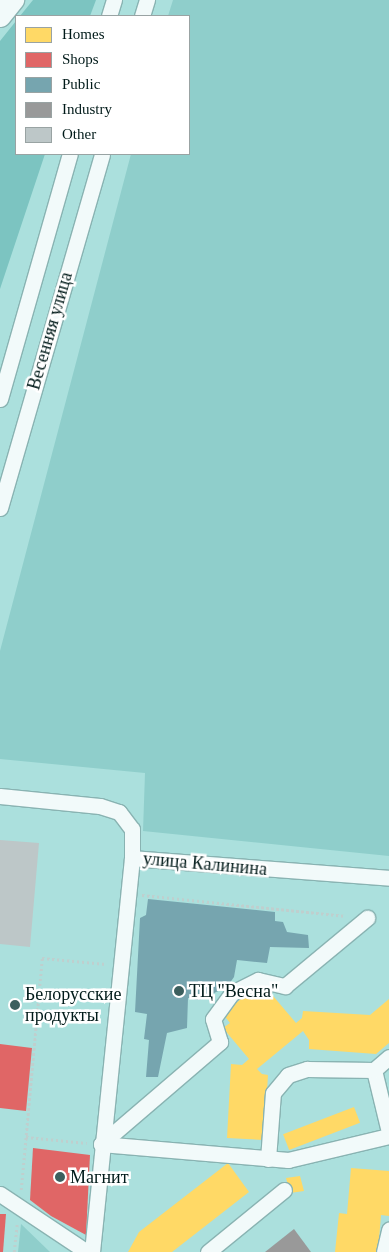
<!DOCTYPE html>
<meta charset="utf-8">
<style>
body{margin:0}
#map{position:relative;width:389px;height:1252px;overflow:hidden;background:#abe0dd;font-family:"Times New Roman",serif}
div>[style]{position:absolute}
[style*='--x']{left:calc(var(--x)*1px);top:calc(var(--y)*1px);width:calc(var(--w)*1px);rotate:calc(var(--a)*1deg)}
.green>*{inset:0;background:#8fcecb}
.forest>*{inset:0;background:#7cc4c1}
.homes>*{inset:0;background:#ffd966;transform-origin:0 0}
.shops>*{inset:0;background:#e06666}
.public>*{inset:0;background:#76a5af}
.industry>*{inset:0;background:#999}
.building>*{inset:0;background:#bdc7c8}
.path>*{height:2.5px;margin-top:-1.25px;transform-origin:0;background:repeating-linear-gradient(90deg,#bfcfce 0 2.5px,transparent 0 5px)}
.roads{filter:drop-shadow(1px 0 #89b3b2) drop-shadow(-1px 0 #89b3b2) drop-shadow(0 1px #89b3b2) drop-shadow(0 -1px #89b3b2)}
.minor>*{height:15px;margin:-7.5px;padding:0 7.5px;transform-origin:7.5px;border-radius:7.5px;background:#f2fafa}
.highway>*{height:22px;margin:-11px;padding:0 11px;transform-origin:11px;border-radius:11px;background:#f2fafa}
.dots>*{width:14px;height:14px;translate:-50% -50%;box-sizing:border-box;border:2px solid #fff;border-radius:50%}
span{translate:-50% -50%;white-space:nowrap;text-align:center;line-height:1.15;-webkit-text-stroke:5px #fff;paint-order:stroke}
.street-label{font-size:18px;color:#001a19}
.poi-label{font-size:18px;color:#001a19}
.left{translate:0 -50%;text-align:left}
.legend{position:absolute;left:15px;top:15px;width:175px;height:140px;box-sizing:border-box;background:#fff;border:1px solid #99a3a3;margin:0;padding:6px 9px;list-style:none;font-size:15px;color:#001a19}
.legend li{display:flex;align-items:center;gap:10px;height:25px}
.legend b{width:25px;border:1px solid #99a3a3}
</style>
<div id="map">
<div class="green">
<div style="clip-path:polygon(173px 0,389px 0,389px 856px,143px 831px,145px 773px,0 759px,0 651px,131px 154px,189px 154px,189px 16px,168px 16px)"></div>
<div style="clip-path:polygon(21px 1224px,50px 1252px,18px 1252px)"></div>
</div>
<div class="forest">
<div style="clip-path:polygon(33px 0,96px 0,90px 16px,20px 16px)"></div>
<div style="clip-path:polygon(16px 21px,16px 154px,45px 154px,0 289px,0 41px)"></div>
</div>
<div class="homes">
<div style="clip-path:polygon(255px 987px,263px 995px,268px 990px,296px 1023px,302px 1018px,303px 1011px,370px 1015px,389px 999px,389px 1043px,376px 1054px,309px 1049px,309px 1040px,303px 1031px,257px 1069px,262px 1074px,268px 1075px,264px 1140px,227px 1138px,231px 1064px,242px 1065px,249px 1059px,223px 1028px,230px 1023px,223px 1014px)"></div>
<div style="left:354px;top:1107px;width:17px;height:76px;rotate:69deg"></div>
<div style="clip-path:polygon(228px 1163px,249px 1192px,172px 1252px,128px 1252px,139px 1232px)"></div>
<div style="clip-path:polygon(351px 1168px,389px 1171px,389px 1216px,381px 1215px,378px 1252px,335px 1252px,339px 1213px,347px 1214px)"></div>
<div style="clip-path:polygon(300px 1176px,304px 1191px,290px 1193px,286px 1178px)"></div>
</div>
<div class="shops">
<div style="clip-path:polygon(0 1044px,32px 1048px,26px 1111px,0 1108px)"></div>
<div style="clip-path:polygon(33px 1148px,90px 1155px,86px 1235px,51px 1216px,30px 1200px)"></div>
<div style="clip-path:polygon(0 1214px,6px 1214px,3px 1252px,0 1252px)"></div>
</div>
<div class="public">
<div style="clip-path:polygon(148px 899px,275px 912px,275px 921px,283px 922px,287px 932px,308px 935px,309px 948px,270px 947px,267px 963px,237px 960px,234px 977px,227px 987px,199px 1000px,188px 998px,187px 1028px,167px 1033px,158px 1077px,146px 1077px,149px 1040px,144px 1039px,147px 1014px,135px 1012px,140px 918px,146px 915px)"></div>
</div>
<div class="industry">
<div style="clip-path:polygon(294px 1229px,311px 1252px,265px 1252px)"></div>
</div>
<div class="building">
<div style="clip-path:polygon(0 840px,39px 843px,30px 947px,0 944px)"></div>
</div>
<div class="path">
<div style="--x:142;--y:895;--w:205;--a:5.9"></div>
<div style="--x:26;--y:1137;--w:61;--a:5.6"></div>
<div style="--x:21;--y:1190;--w:233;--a:-84.8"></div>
<div style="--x:42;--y:958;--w:64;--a:5.4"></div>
<div style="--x:14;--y:1252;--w:29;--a:-84"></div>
</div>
<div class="roads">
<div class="minor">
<div style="--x:109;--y:16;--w:17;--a:-73"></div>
<div style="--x:142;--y:16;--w:17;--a:-73"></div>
<div style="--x:0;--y:399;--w:255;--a:-74.1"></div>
<div style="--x:0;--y:508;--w:368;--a:-73.9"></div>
<div style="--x:0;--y:796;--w:100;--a:5.7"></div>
<div style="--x:100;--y:806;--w:20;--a:18"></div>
<div style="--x:119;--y:812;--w:21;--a:53"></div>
<div style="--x:132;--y:829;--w:29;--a:90"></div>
<div style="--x:132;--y:858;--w:396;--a:95.8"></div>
<div style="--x:132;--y:858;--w:258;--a:4.4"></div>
<div style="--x:374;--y:1070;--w:64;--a:76.4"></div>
<div style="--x:101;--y:1144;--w:157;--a:-40.6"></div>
<div style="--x:220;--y:1042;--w:24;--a:-107"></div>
<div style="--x:213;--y:1019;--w:32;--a:-54"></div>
<div style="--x:232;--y:993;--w:29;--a:-27"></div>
<div style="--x:258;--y:980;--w:28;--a:13"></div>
<div style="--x:285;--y:986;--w:107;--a:-39.7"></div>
<div style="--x:101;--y:1144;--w:188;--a:4.9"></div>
<div style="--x:288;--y:1160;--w:104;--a:-13.4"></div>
<div style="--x:268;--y:1159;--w:66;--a:-85.7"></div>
<div style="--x:273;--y:1093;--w:23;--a:-50"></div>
<div style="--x:288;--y:1075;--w:20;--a:-18"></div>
<div style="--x:307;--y:1069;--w:67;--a:0.9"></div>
<div style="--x:374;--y:1070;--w:20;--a:-41"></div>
<div style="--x:0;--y:1194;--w:105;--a:33.7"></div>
<div style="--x:208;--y:1252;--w:98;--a:-39.2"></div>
<div style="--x:384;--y:1252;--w:23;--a:-77"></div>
</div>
<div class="highway">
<div style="--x:0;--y:16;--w:21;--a:-51"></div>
</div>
</div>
<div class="dots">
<div style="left:179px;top:991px;background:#3c5f5e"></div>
<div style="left:15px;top:1005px;background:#3c5f5e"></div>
<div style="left:60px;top:1177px;background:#3c5f5e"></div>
</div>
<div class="street-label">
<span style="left:50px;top:331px;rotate:-74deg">Весенняя улица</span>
<span style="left:205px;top:864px;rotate:5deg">улица Калинина</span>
</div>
<div class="poi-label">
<span class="left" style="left:189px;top:991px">ТЦ "Весна"</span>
<span class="left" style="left:25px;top:1005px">Белорусские<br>продукты</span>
<span class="left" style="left:70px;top:1177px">Магнит</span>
</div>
<ul class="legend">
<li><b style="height:14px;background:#ffd966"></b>Homes</li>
<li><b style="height:14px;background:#e06666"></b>Shops</li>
<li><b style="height:14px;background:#76a5af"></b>Public</li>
<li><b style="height:14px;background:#999"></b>Industry</li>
<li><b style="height:14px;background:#bdc7c8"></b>Other</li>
</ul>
</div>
